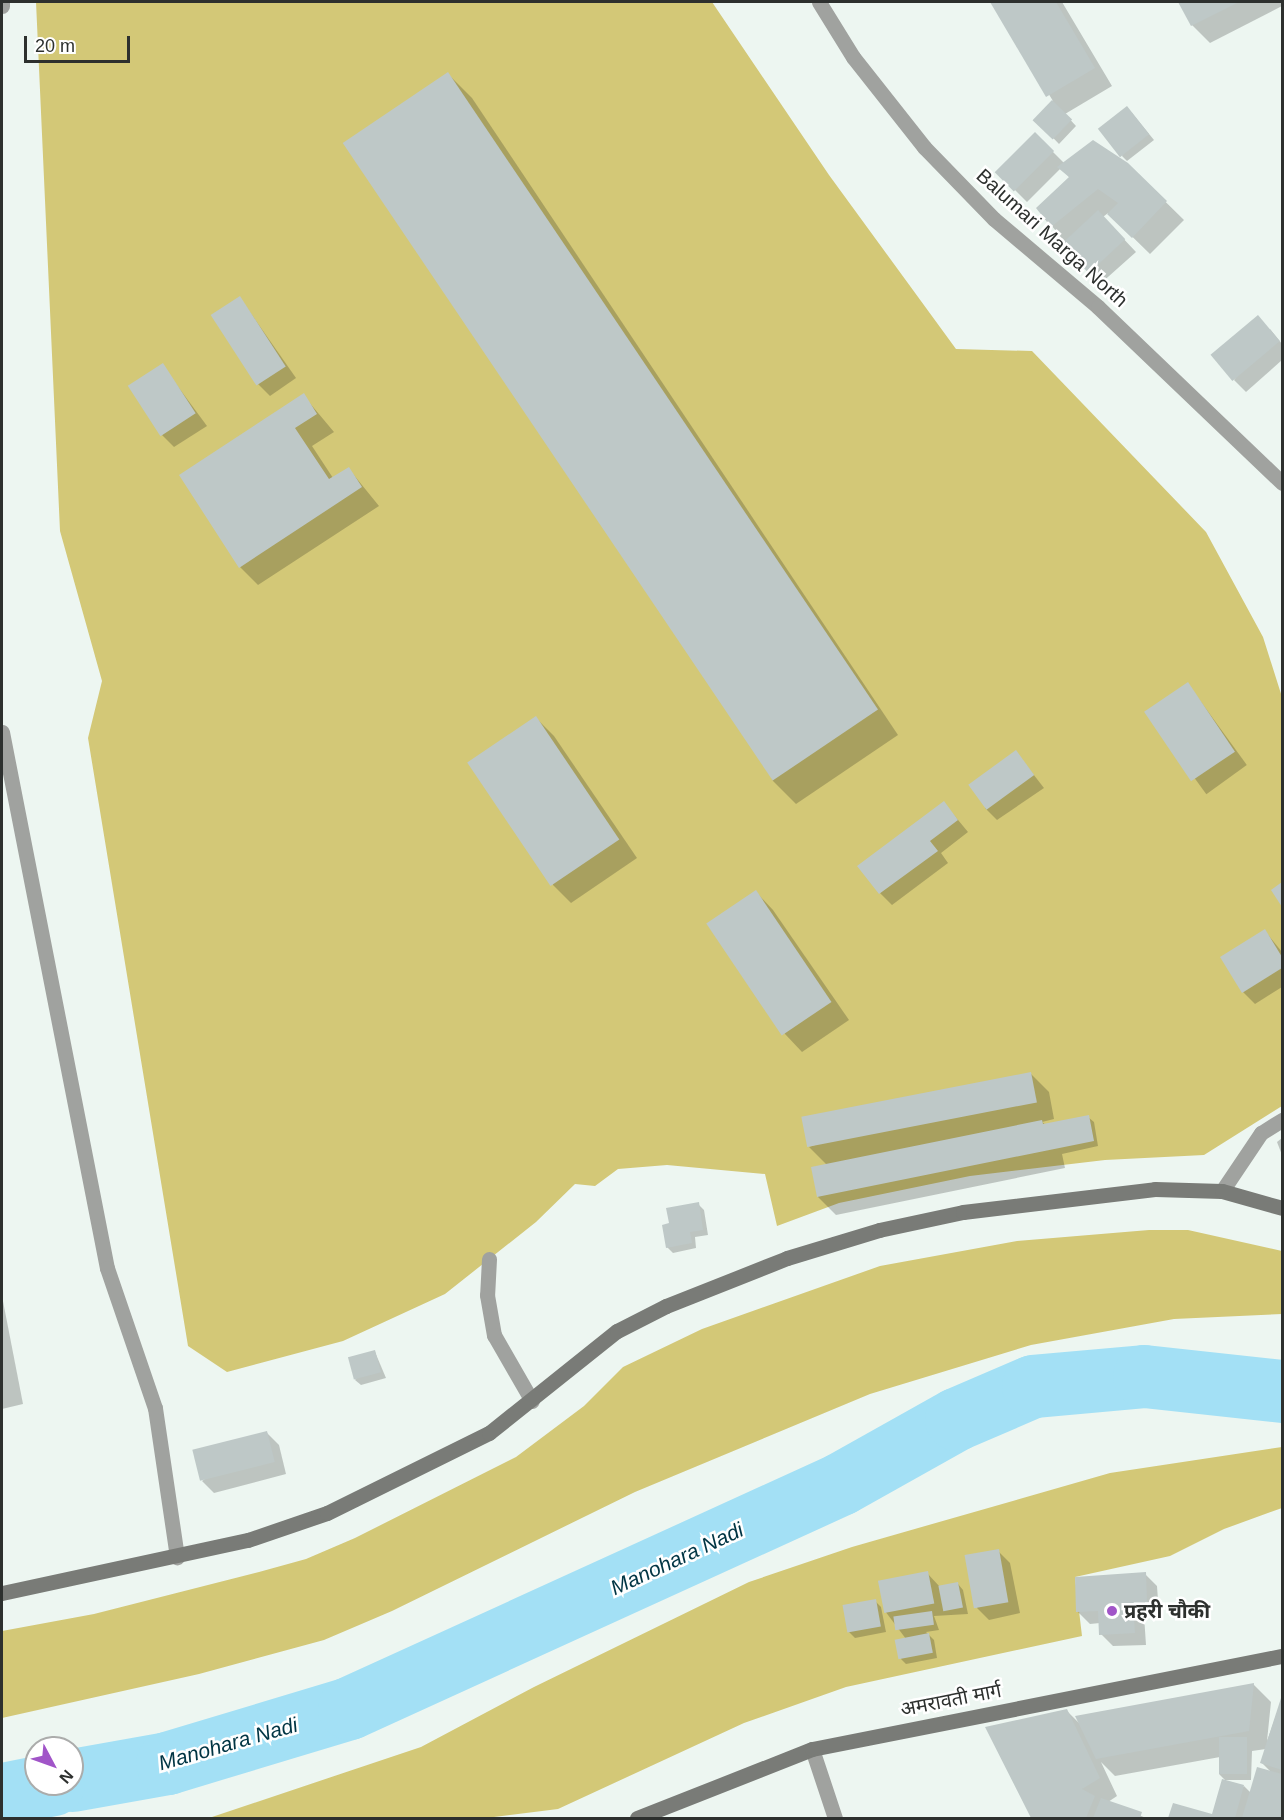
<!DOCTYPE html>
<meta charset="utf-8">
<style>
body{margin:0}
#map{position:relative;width:1284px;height:1820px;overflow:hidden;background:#edf6f1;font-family:Helvetica,"Noto Sans Devanagari",sans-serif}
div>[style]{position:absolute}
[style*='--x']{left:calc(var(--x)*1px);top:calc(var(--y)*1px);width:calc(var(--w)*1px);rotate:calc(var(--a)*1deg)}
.green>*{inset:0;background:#d3c877}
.shadow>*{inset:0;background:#0003;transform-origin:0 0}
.river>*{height:63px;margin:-31.5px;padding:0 31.5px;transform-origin:31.5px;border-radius:31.5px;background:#a3e0f5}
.building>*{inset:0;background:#bec8c7;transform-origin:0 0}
.street>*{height:15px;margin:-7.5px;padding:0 7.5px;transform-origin:7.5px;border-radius:7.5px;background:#a0a29f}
.secondary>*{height:15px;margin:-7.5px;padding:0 7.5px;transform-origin:7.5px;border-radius:7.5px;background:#797b77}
.dots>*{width:16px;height:16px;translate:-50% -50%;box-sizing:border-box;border:3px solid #fff;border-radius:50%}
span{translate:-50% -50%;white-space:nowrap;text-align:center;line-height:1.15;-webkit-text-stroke:5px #fff;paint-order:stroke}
.street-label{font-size:20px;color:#2d302e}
.poi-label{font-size:20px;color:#2d302e;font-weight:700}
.left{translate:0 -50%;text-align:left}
.water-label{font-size:21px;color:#003544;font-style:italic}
.frame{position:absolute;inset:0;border:3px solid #2d302e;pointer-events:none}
.north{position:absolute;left:24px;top:1736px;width:60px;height:60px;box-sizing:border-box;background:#fff;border:2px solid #abacab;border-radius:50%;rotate:131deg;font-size:16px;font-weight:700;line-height:24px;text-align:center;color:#2d302e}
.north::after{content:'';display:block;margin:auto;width:21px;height:27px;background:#a155c8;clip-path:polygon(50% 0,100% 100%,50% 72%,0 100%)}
.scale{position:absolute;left:24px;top:36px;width:106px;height:27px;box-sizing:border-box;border:3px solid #2d302e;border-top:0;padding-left:8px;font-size:18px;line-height:21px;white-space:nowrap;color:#2d302e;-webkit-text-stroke:4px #fff;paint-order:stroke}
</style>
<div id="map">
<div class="green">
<div style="clip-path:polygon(36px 2px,712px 2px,829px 175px,956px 349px,1032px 351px,1206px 532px,1263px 637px,1282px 697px,1282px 1106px,1204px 1155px,1105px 1160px,970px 1176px,839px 1203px,777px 1226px,765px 1174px,667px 1165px,618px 1169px,595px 1186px,575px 1184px,536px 1222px,445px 1294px,343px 1341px,227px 1372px,188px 1346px,88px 738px,102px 681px,60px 531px)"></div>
<div style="clip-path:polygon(1149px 1230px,1188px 1230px,1282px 1251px,1282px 1314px,1174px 1319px,1031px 1345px,870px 1394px,635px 1492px,392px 1611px,324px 1640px,199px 1674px,2px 1718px,2px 1631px,94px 1614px,259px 1572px,306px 1559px,355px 1538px,516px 1457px,584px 1406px,623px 1367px,702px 1329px,880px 1266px,1017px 1241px)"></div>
<div style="clip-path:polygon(1282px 1447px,1282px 1508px,1224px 1529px,1170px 1556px,1075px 1577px,1082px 1636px,846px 1687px,744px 1723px,558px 1809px,486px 1818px,209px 1818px,421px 1747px,534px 1687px,749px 1582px,852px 1547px,1110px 1473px)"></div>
</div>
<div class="shadow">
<div style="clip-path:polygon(992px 2px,1062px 2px,1112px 86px,1065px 114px,1076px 126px,1059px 144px,1035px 119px,1053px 101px)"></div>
<div style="clip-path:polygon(1180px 2px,1282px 2px,1282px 6px,1210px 43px,1192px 25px)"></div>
<div style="clip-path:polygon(448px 74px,472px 98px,898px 735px,796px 804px,773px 781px)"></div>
<div style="clip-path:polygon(1132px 113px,1154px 140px,1127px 161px,1122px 156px)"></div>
<div style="clip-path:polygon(1035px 134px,1064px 163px,1127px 164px,1184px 220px,1150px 254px,1108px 213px,1103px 217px,1136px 252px,1099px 285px,1052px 226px,1070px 178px,1061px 168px,1027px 202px,997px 172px)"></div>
<div style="clip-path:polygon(240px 298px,296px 378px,270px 396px,258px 384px)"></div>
<div style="clip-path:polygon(1270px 329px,1282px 344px,1282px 360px,1246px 392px,1234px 380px)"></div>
<div style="clip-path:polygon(162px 365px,207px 426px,174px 447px,162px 435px)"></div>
<div style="clip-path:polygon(303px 395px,334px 432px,312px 446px,333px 478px,349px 469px,379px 506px,258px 585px,240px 567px)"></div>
<div style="left:1188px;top:684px;width:100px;height:50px;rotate:54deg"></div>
<div style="clip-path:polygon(536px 718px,554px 736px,637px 858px,571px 903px,553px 885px)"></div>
<div style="clip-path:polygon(1016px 752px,1044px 788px,997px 820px,985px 808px)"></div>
<div style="clip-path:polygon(944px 803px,968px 832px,941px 853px,948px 863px,892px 905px,880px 893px)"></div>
<div style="clip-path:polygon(756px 892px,773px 910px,849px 1020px,802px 1052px,785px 1034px,709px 924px)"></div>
<div style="clip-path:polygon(1265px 931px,1282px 952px,1282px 987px,1255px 1004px,1243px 992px)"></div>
<div style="clip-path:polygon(1031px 1074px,1049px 1092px,1054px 1119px,1042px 1122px,1046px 1125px,1088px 1117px,1094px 1122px,1098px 1146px,1062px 1154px,1065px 1168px,836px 1215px,818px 1197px,827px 1165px,809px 1147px)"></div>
<div style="clip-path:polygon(1282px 1138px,1282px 1155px,1277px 1142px)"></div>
<div style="clip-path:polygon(698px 1204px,704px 1210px,708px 1235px,695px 1237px,696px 1248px,673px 1253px,667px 1247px,671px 1225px)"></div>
<div style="clip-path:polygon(2px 1296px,23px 1404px,2px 1409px)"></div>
<div style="clip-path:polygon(375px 1352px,386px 1378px,361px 1385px,355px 1380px)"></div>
<div style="clip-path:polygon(267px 1433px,279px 1445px,286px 1474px,214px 1493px,202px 1481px)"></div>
<div style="clip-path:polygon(998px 1551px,1010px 1563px,1020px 1613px,989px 1620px,977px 1608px)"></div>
<div style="clip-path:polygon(927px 1573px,940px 1587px,958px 1584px,963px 1590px,968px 1614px,934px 1616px,939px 1630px,926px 1632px,934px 1640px,937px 1658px,906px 1664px,901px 1659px,906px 1639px,885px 1611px)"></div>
<div style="clip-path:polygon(1145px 1574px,1157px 1586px,1159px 1614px,1144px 1615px,1146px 1645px,1113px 1646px,1101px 1634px,1100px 1623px,1090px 1624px,1078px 1612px)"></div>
<div style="clip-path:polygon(875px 1601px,881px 1607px,886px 1632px,855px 1638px,849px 1632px)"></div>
<div style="clip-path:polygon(1253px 1684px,1271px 1702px,1267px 1741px,1282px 1699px,1282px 1818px,1170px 1818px,1174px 1805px,1213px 1815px,1244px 1786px,1251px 1793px,1272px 1773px,1261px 1762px,1266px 1749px,1252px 1751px,1251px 1780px,1225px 1780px,1219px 1774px,1220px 1757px,1115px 1776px,1101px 1762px,1117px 1796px,1108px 1802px,1146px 1818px,1032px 1818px,988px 1728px,1066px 1710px,1081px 1725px)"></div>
</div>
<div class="river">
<div style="--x:72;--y:1780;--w:97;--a:-10.1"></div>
<div style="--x:167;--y:1763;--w:190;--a:-16.8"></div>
<div style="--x:349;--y:1708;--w:540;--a:-24.52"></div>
<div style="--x:840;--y:1484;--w:133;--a:-29.3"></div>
<div style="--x:956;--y:1419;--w:84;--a:-23.2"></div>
<div style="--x:1033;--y:1386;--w:111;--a:-5.1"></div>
<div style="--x:1144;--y:1376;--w:139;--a:6.2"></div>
<div style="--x:2;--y:1794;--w:52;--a:-11.1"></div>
</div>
<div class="building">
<div style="clip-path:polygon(990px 2px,1056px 2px,1095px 68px,1046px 97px)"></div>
<div style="clip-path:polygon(1178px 2px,1239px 2px,1191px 26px)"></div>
<div style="left:448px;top:72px;width:769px;height:127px;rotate:56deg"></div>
<div style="left:1052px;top:100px;width:28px;height:28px;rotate:44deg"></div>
<div style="left:1127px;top:106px;width:36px;height:37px;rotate:52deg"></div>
<div style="left:1035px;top:132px;width:27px;height:57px;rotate:45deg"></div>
<div style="clip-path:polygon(1093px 140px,1128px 163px,1167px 201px,1132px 238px,1107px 214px,1118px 203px,1098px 189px,1051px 227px,1036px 208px,1069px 177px,1057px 167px)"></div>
<div style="left:1098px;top:210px;width:40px;height:50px;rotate:47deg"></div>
<div style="left:240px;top:296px;width:84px;height:35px;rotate:57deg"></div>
<div style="left:1258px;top:315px;width:34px;height:62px;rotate:50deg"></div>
<div style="left:163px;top:363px;width:60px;height:42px;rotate:57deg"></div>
<div style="clip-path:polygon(304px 393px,317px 414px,295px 428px,329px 479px,349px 467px,362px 487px,239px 568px,179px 475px)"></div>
<div style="left:1188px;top:682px;width:84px;height:53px;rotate:56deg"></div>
<div style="left:536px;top:716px;width:149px;height:83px;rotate:56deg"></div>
<div style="left:1016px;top:750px;width:31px;height:59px;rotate:54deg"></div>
<div style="clip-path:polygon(944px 801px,958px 820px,930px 841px,938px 851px,879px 894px,857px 866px)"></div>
<div style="clip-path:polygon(1282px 882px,1282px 907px,1271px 890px)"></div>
<div style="left:756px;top:890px;width:135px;height:60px;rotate:56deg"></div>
<div style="clip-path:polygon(1265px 929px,1282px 957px,1282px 968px,1242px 993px,1220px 957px)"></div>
<div style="left:1031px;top:1072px;width:31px;height:234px;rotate:79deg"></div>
<div style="clip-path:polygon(1089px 1115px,1094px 1141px,817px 1197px,811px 1167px,1042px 1120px,1043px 1124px)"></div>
<div style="clip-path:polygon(699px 1202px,703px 1230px,690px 1232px,692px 1243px,666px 1248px,662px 1225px,669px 1223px,666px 1208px)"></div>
<div style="left:375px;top:1350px;width:23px;height:28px;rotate:75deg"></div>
<div style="left:267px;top:1431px;width:32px;height:77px;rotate:76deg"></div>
<div style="left:999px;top:1549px;width:54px;height:35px;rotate:80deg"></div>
<div style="left:928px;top:1571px;width:33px;height:51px;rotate:79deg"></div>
<div style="clip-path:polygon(1146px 1572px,1147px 1602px,1133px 1604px,1135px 1633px,1099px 1635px,1098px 1611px,1076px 1612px,1075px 1577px)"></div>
<div style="left:958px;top:1582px;width:26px;height:20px;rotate:79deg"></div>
<div style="left:876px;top:1599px;width:28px;height:34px;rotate:80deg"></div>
<div style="left:932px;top:1611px;width:14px;height:39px;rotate:82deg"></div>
<div style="left:929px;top:1633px;width:20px;height:35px;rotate:79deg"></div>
<div style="clip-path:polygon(1254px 1683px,1249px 1731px,1096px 1759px,1075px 1716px)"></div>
<div style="clip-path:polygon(1282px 1695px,1282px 1770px,1260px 1763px)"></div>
<div style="clip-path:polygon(1067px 1709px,1100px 1778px,1082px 1789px,1095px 1796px,1086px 1818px,1031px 1818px,985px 1727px)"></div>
<div style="left:1219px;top:1737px;width:28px;height:37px"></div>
<div style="clip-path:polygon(1257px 1767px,1282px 1774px,1282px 1818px,1242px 1818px)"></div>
<div style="clip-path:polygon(1222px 1779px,1244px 1785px,1235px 1818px,1168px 1818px,1173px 1803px,1212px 1814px)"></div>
<div style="clip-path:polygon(1101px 1798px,1142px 1812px,1140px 1818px,1093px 1818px)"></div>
</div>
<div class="street">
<div style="--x:819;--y:2;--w:65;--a:58.3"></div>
<div style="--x:853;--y:57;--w:115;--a:51.7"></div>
<div style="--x:924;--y:147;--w:100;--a:45.8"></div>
<div style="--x:994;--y:219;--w:136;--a:40.2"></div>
<div style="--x:1098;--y:307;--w:255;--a:43.7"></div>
<div style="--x:2;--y:6;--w:4;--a:-90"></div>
<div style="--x:2;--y:732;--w:546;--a:78.92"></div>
<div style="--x:107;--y:1268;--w:148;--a:71.1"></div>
<div style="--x:155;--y:1408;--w:151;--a:81.6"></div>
<div style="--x:1222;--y:1191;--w:70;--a:-56.1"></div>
<div style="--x:1261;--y:1133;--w:25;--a:-32"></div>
<div style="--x:489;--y:1259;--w:36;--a:93"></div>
<div style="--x:487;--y:1295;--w:41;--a:80.1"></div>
<div style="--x:494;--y:1335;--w:76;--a:60.1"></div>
<div style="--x:812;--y:1749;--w:73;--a:71.6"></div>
</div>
<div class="secondary">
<div style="--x:2;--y:1593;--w:252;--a:-12.2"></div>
<div style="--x:248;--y:1540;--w:83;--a:-18.9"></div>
<div style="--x:327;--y:1513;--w:181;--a:-26.3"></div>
<div style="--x:489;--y:1433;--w:164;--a:-38.6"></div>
<div style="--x:617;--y:1331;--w:55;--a:-27"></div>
<div style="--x:666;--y:1306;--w:130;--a:-21.6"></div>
<div style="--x:787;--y:1258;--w:96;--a:-16.9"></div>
<div style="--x:879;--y:1230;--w:86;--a:-12.1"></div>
<div style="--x:963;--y:1212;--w:193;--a:-6.8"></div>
<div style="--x:1155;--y:1189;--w:67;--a:1.7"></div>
<div style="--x:1222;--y:1191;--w:62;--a:15.8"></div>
<div style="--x:637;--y:1818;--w:188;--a:-21.5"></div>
<div style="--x:812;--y:1749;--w:479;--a:-11.2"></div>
</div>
<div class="dots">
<div style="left:1112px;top:1611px;background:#a155c8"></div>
</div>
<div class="street-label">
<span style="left:1052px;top:238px;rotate:42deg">Balumari Marga North</span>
<span style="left:951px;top:1700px;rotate:-11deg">अमरावती मार्ग</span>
</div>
<div class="poi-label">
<span class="left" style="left:1124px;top:1611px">प्रहरी चौकी</span>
</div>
<div class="water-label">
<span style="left:677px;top:1559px;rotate:-25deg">Manohara Nadi</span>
<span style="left:228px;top:1744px;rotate:-16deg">Manohara Nadi</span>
</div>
<div class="frame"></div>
<div class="north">N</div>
<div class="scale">20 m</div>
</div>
